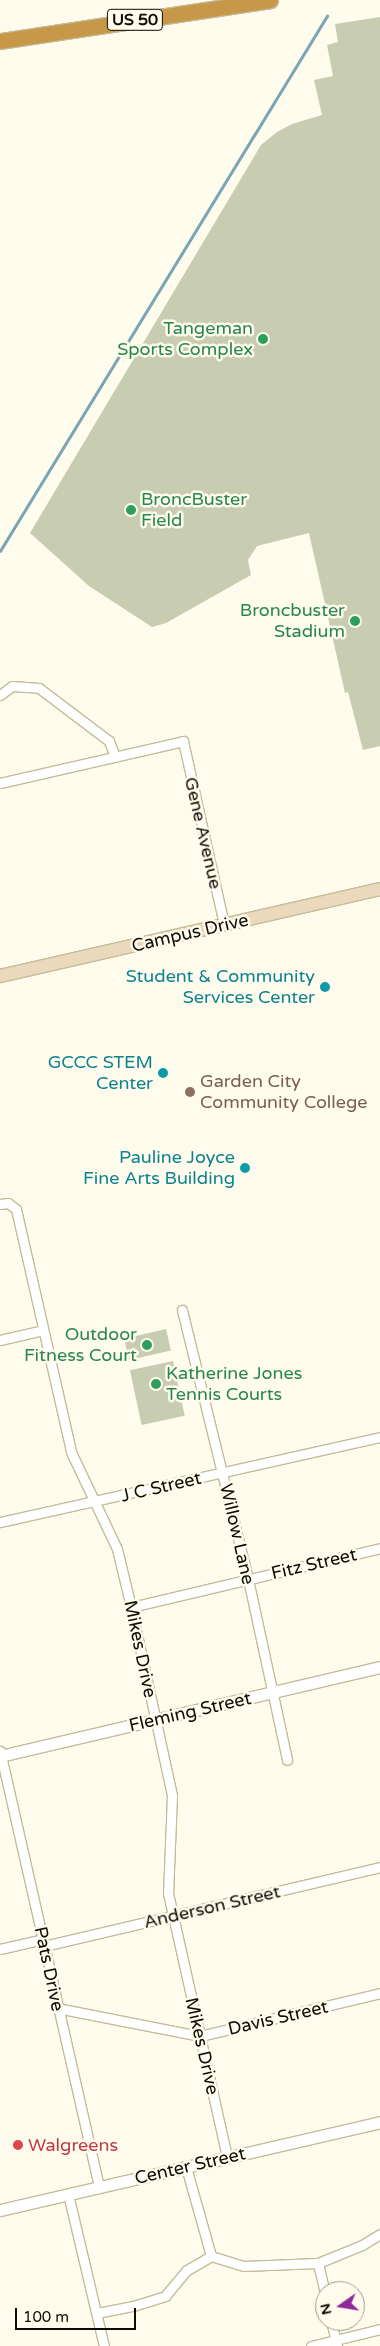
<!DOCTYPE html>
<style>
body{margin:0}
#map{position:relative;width:380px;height:2346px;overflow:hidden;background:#fffbed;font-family:"Varela Round",sans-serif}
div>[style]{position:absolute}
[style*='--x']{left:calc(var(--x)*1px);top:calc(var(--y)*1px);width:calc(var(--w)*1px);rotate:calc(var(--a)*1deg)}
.green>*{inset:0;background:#c8ccb0;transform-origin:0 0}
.stream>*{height:2.5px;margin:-1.25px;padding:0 1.25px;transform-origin:1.25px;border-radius:1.25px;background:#7aa5b2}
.roads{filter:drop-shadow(1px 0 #c4bc99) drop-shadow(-1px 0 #c4bc99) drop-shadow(0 1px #c4bc99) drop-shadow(0 -1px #c4bc99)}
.minor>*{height:9px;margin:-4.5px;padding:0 4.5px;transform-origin:4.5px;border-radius:4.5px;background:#fff}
.tertiary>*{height:11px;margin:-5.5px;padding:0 5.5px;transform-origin:5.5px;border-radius:5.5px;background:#fff}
.secondary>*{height:12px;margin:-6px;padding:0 6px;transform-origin:6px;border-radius:6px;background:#ead9ba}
.trunk>*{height:15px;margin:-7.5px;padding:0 7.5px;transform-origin:7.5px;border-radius:7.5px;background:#c79848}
.dots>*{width:14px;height:14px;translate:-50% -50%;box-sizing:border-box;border:2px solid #fffbed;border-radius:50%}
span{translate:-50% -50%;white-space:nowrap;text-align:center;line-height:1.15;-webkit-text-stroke:5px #fffbed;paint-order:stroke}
.shield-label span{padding:1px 4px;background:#fffbed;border:1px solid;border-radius:4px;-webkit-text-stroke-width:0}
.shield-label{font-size:16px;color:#0e0b02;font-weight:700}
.leisure-label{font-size:18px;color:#27864d}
.right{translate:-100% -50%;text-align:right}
.left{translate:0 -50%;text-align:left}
.street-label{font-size:18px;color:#0e0b02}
.culture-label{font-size:18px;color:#0d838f}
.education-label{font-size:18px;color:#785e54}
.health-label{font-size:18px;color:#be3a42}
.north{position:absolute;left:315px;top:2281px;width:50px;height:50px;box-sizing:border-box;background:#fffbed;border:1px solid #9f9b8f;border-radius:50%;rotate:257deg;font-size:14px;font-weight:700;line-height:20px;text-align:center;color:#0e0b02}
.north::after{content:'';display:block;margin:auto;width:18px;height:22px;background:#8c2d97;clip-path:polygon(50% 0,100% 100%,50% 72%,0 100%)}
.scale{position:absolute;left:15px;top:2308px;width:121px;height:22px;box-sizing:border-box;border:2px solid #0e0b02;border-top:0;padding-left:6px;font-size:15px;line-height:18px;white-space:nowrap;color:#0e0b02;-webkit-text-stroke:4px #fffbed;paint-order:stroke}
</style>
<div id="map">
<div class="green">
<div style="clip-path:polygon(380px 17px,380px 746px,363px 750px,348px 692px,345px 693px,309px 533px,257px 546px,248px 560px,251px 575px,166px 623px,152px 627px,89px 586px,30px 533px,261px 145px,277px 132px,292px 124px,322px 115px,314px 80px,333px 76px,327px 45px,338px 42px,335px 24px)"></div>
<div style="left:166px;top:1329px;width:22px;height:43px;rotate:77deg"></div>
<div style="left:173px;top:1361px;width:56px;height:44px;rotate:78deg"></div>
</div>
<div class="stream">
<div style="--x:0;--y:551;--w:627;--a:-58.57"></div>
</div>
<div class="roads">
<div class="minor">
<div style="--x:0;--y:695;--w:15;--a:-37"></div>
<div style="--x:12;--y:686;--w:27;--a:4"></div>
<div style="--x:39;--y:688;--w:88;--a:37.1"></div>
<div style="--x:109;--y:741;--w:17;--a:69"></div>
<div style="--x:0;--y:783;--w:188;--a:-12.9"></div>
<div style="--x:183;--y:741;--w:189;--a:77.4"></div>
<div style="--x:0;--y:1204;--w:8;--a:-7"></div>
<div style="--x:8;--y:1203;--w:10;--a:37"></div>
<div style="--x:16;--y:1209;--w:249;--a:77.2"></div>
<div style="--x:71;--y:1452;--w:107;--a:64.6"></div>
<div style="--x:117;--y:1549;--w:60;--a:76.4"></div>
<div style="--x:131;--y:1607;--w:192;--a:77.7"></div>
<div style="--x:172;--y:1795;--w:98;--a:92.3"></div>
<div style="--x:168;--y:1893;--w:271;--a:77.4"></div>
<div style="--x:182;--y:1310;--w:277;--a:76.2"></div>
<div style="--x:248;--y:1579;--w:185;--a:77.8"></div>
<div style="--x:0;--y:1340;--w:44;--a:-13.1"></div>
<div style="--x:0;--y:1522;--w:389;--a:-12.6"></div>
<div style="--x:131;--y:1607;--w:256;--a:-13.3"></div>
<div style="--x:0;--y:1751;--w:447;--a:77.2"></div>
<div style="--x:44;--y:1946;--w:345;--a:-13.2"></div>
<div style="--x:0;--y:1949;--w:44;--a:-13.1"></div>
<div style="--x:57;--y:2008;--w:146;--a:11.1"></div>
<div style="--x:200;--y:2036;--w:185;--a:-13.4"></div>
<div style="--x:186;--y:2167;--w:92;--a:74.3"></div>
<div style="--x:68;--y:2194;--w:156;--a:76.7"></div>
<div style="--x:318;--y:2263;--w:31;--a:77"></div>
<div style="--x:97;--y:2313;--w:37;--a:-11"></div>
<div style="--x:133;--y:2306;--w:34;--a:-17"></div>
<div style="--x:165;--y:2296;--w:34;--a:-50"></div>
<div style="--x:187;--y:2270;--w:28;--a:-30"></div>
<div style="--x:211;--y:2256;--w:34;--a:17"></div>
<div style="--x:244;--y:2266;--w:74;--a:-2.3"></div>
<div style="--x:318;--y:2263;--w:48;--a:-22.2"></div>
<div style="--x:362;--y:2245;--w:21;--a:-31"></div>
<div style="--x:331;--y:2321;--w:25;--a:76"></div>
<div style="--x:311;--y:2346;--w:71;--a:-13.8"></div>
</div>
<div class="tertiary">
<div style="--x:0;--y:1756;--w:390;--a:-13.2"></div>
<div style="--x:0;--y:2210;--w:390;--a:-13"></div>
</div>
<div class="secondary">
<div style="--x:0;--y:976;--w:390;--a:-12.9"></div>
</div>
<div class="trunk">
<div style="--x:0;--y:41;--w:273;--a:-8.6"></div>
</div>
</div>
<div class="dots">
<div style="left:263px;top:339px;background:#2e9e5b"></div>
<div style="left:131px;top:510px;background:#2e9e5b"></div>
<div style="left:355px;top:621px;background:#2e9e5b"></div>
<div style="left:325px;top:987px;background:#0f9aa8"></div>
<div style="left:163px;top:1073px;background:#0f9aa8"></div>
<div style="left:190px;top:1092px;background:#8d6e63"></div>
<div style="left:245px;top:1168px;background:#0f9aa8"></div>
<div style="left:147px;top:1345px;background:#2e9e5b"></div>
<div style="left:156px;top:1384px;background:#2e9e5b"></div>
<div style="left:18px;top:2145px;background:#e0444e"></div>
</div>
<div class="shield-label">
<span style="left:135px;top:20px">US 50</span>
</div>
<div class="leisure-label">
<span class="right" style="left:253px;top:339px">Tangeman<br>Sports Complex</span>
<span class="left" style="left:141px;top:510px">BroncBuster<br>Field</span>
<span class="right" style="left:345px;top:621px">Broncbuster<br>Stadium</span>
<span class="right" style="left:137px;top:1345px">Outdoor<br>Fitness Court</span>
<span class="left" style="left:166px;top:1384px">Katherine Jones<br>Tennis Courts</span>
</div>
<div class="street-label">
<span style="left:203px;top:833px;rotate:77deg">Gene Avenue</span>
<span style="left:190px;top:933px;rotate:-13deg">Campus Drive</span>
<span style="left:161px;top:1487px;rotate:-13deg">J C Street</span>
<span style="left:237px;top:1534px;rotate:77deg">Willow Lane</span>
<span style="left:314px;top:1564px;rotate:-13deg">Fitz Street</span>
<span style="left:140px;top:1649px;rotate:78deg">Mikes Drive</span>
<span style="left:190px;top:1712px;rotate:-13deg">Fleming Street</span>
<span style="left:212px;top:1907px;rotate:-13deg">Anderson Street</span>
<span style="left:49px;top:1969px;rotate:78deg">Pats Drive</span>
<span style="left:278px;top:2018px;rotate:-13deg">Davis Street</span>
<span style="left:202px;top:2046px;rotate:77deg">Mikes Drive</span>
<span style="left:190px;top:2166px;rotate:-13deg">Center Street</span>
</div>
<div class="culture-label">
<span class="right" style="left:315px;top:987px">Student &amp; Community<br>Services Center</span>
<span class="right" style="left:153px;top:1073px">GCCC STEM<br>Center</span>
<span class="right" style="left:235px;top:1168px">Pauline Joyce<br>Fine Arts Building</span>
</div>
<div class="education-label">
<span class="left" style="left:200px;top:1092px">Garden City<br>Community College</span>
</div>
<div class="health-label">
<span class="left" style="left:28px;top:2145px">Walgreens</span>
</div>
<div class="north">N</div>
<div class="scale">100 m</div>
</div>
